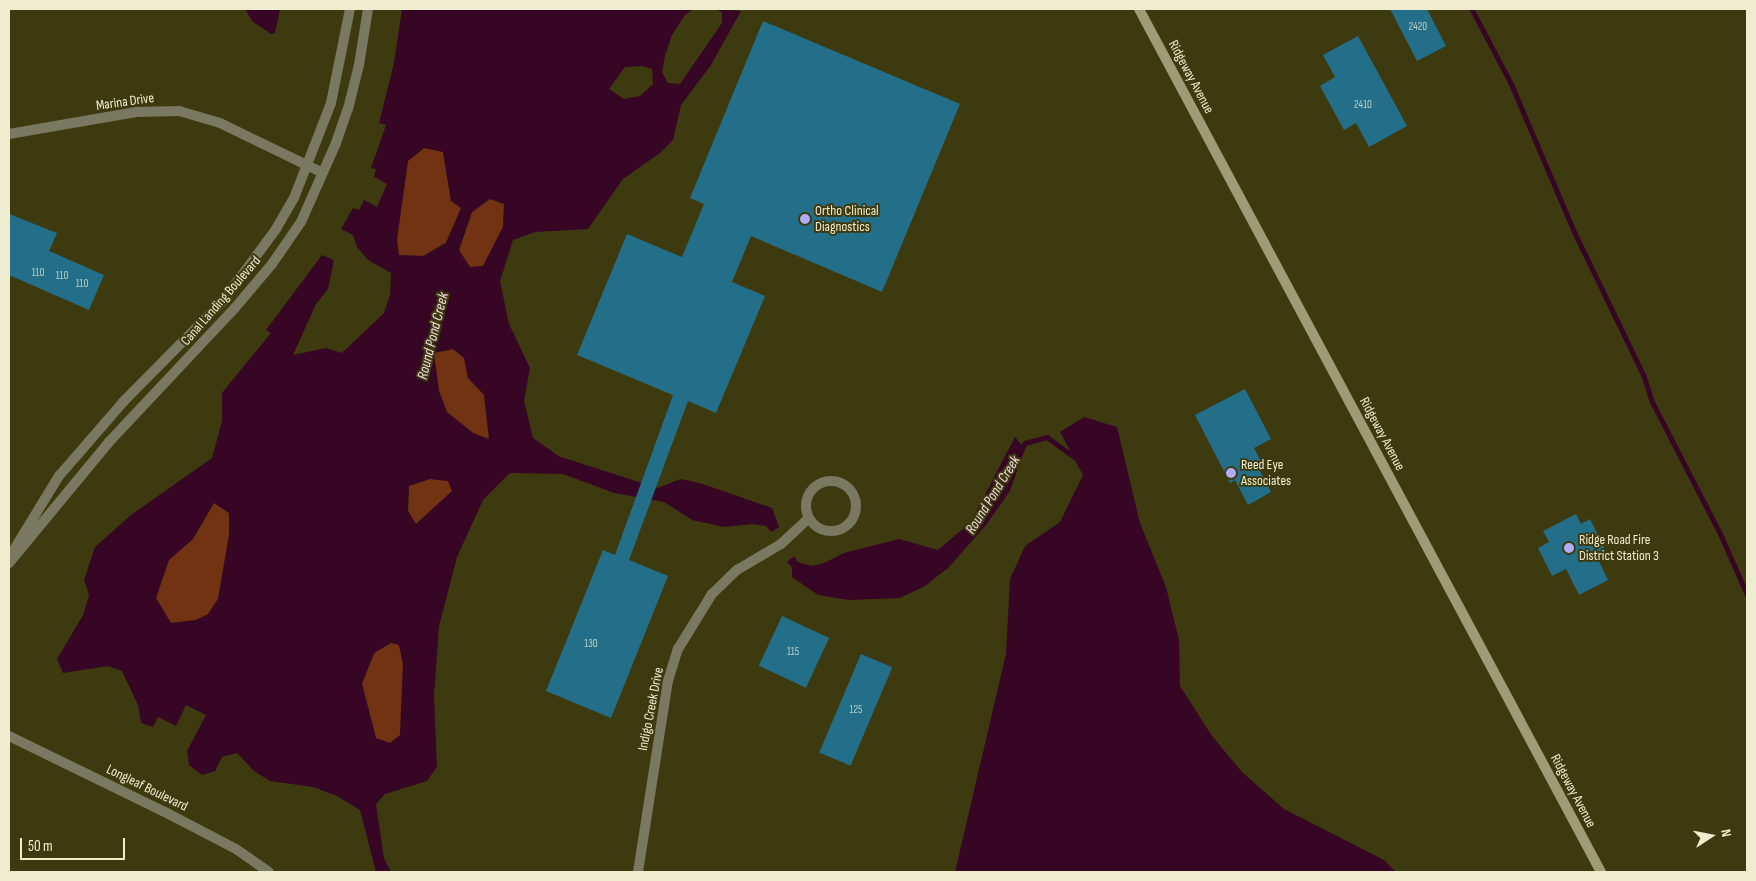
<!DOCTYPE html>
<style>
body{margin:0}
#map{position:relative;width:1756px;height:881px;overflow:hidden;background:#3d3a0f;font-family:"Sofia Sans Condensed",sans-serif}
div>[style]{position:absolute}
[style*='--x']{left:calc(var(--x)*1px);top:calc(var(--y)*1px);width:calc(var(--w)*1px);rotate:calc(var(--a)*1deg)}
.green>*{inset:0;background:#713311}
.water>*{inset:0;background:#370625}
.stream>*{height:4.5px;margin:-2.25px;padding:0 2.25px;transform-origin:2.25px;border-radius:2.25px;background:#370625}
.building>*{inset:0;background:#236f8a;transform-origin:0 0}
.minor>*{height:10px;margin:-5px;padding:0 5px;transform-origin:5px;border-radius:5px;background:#797861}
.minor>.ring{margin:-5px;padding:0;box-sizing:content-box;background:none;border:10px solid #797861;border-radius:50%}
.secondary>*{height:10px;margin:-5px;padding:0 5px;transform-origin:5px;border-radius:5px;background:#9d9c76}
.dots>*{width:14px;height:14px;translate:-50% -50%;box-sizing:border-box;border:2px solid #3d3a0f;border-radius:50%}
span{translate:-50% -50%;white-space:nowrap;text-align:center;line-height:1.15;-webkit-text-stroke:4px #3d3a0f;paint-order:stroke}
.number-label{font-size:11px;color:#bbcebe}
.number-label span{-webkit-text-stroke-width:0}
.street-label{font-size:14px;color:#eeedd0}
.poi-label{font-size:14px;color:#eeedd0}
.left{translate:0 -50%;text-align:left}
.water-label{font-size:15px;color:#f4d9e6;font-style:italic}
.frame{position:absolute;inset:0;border:10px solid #eeedd0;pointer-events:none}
.north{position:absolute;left:1686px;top:811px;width:50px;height:50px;-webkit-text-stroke:4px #3d3a0f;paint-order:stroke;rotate:79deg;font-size:14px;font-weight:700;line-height:20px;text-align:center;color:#eeedd0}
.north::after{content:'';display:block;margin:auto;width:18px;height:22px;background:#eeedd0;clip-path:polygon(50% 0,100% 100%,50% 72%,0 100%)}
.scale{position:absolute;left:20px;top:838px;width:105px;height:22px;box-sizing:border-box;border:2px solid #eeedd0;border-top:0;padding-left:6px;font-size:15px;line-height:18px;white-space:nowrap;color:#eeedd0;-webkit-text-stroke:4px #3d3a0f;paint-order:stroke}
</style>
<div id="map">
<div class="green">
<div style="clip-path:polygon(424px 148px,443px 152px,451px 201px,461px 208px,446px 242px,423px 256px,398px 255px,397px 239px,408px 161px)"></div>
<div style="clip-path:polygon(490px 199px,504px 204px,503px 227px,483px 266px,470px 267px,459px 250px,472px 212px)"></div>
<div style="clip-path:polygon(453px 349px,464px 358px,468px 378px,484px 395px,489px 439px,473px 433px,447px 412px,439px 391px,434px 353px)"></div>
<div style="clip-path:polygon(430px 479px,449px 481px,452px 491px,416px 524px,408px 511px,409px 486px)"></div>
<div style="clip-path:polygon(214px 503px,229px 513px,229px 535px,218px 599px,208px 614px,196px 620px,171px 623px,156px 598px,169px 560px,193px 539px)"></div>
<div style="clip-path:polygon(391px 642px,399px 645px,403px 664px,400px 735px,390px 743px,376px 738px,362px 683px,375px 653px)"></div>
</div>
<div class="water">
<div style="clip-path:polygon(245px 9px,280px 9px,275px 33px,271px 34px,252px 21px)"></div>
<div style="clip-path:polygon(evenodd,402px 9px,694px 9px,685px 15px,672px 35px,665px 56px,662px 72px,668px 83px,680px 84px,722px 23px,722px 13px,716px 9px,741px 11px,711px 65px,681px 105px,673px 140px,660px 153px,623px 179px,588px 229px,535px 232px,513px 240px,500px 281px,509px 324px,530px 368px,524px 401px,533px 438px,567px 462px,652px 490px,681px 479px,703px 484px,772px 508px,779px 527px,771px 532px,766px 526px,752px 524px,724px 527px,692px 520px,664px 502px,614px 493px,563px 474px,510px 473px,483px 500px,457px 557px,439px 626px,434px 696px,437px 767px,427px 781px,385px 794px,376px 804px,384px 858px,391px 872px,376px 872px,360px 810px,337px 796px,313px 787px,270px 781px,254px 771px,237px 753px,222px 757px,215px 771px,202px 775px,189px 765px,187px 751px,206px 715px,186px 705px,176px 726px,158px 717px,153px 727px,141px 723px,138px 705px,122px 671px,108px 666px,63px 673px,57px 659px,83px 615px,89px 595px,84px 580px,95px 547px,131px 515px,212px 458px,222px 421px,222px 393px,271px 333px,266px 330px,322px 255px,334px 260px,328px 289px,316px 304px,293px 355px,326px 348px,342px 353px,384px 313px,390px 295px,391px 273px,368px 260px,357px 247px,353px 235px,341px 229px,353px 208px,359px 210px,364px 200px,377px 207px,387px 184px,374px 177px,376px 169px,371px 168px,386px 125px,379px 123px,394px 63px,402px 9px,642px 66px,652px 69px,653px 84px,640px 96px,624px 99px,609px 89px,625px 67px,642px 66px,402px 9px,424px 148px,443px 152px,451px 201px,461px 208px,446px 243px,423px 256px,399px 255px,397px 239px,408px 161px,424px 148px,402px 9px,490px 199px,504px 204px,503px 227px,483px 266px,470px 267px,459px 250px,472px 212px,490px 199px,402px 9px,453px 349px,464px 358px,468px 378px,484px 395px,489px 439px,473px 433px,447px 412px,439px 391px,434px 353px,453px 349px,402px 9px,430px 479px,448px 481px,452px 491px,416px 524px,408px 511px,409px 486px,430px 479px,402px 9px,214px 503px,229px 513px,229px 535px,218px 599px,208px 614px,196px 620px,171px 623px,156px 598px,169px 560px,193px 539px,214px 503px,402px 9px,391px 643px,399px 645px,403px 664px,400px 735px,390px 743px,376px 738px,362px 684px,374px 653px,391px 643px)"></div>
<div style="clip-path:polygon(1084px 417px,1117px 427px,1140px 523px,1166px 587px,1179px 640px,1180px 686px,1212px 736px,1242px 772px,1284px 809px,1384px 860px,1396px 872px,955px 872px,1006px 654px,1010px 579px,1025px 546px,1060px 522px,1083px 475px,1060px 432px)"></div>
<div style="clip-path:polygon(1015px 437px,1025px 449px,1010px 491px,986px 525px,949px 567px,925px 586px,900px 598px,849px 600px,818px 595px,792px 577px,792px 567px,787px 562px,794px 556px,798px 562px,811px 566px,824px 563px,844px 553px,899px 539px,938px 550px,971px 522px)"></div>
</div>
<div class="stream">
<div style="--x:1472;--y:9;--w:84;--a:62.2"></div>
<div style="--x:1511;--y:83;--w:163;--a:66.9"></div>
<div style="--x:1575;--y:233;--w:159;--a:64.2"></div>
<div style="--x:1644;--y:376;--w:28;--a:72"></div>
<div style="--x:1653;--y:403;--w:148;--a:62.7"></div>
<div style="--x:1721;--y:535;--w:64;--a:66.2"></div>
<div style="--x:1021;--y:450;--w:8;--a:-60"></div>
<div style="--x:1025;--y:443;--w:23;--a:-15"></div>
<div style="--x:1047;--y:437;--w:37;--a:36"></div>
<div style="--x:560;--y:459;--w:89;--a:17.6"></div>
</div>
<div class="building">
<div style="clip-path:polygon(1390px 9px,1427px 9px,1446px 46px,1417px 61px)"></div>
<div style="clip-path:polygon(763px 21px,960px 104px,882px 292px,751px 236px,732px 282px,765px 296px,716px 413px,688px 401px,629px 560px,668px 576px,611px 718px,546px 691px,603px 550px,615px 555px,673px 395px,577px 355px,627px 234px,682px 257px,704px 204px,690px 198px)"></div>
<div style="clip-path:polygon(1358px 36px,1407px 126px,1369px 147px,1356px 123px,1344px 130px,1320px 86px,1335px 77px,1323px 55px)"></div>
<div style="clip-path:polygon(9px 214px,57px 233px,49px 251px,104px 275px,89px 310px,9px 275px)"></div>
<div style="clip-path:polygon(1245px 389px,1271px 439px,1254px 448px,1264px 467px,1259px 469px,1271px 492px,1248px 505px,1235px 480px,1230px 483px,1195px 415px)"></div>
<div style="clip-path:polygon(1576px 514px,1581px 524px,1590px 519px,1605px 550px,1596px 555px,1608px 580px,1579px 595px,1566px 569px,1552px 576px,1538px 548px,1549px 542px,1543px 531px)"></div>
<div style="left:782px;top:616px;width:52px;height:55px;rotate:25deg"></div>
<div style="left:861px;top:654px;width:34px;height:107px;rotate:23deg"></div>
</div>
<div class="minor">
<div style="--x:9;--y:134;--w:129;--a:-9.8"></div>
<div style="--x:136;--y:112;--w:43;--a:-1.3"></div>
<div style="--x:179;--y:111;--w:43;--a:16.3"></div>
<div style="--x:220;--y:123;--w:114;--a:25.9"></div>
<div class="ring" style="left:806px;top:481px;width:40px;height:40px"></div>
<div style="--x:13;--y:551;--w:88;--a:-58.5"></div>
<div style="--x:59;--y:476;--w:98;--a:-49.1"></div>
<div style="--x:123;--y:402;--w:142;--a:-45.3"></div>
<div style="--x:223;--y:301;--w:89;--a:-53.6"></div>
<div style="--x:276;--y:229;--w:36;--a:-60"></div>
<div style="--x:294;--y:198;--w:102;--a:-68.7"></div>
<div style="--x:331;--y:103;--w:96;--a:-78.6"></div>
<div style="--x:9;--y:563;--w:157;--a:-50.4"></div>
<div style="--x:109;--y:442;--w:183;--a:-46.8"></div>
<div style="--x:234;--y:309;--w:59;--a:-49.8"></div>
<div style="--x:272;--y:264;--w:51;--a:-55.4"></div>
<div style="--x:301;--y:222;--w:86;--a:-66.1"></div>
<div style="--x:336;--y:143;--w:36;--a:-71"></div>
<div style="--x:348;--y:109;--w:45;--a:-76"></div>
<div style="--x:359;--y:65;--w:57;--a:-80.9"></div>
<div style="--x:9;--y:736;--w:171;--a:26"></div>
<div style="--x:163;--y:811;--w:82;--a:27.5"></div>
<div style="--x:236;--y:849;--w:40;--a:34.9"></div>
<div style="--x:638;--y:872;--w:193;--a:-81.1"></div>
<div style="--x:668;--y:681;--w:34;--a:-73"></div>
<div style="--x:678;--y:649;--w:65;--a:-58.3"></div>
<div style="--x:712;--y:594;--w:35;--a:-44"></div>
<div style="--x:737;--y:570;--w:51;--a:-30.6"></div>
<div style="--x:781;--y:544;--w:38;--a:-43"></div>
</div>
<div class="secondary">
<div style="--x:1139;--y:9;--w:979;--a:61.84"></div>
</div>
<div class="dots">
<div style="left:805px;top:219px;background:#b1adfa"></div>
<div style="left:1231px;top:473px;background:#b1adfa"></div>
<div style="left:1569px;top:548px;background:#b1adfa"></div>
</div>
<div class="number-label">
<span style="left:1418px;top:27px">2420</span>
<span style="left:1363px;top:105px">2410</span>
<span style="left:38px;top:273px">110</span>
<span style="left:62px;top:276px">110</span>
<span style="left:82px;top:284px">110</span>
<span style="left:591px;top:644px">130</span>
<span style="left:793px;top:652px">115</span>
<span style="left:856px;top:710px">125</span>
</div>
<div class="street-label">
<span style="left:1191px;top:77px;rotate:62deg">Ridgeway Avenue</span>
<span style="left:125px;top:102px;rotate:-8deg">Marina Drive</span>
<span style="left:221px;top:301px;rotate:-49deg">Canal Landing Boulevard</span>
<span style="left:1382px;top:434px;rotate:62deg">Ridgeway Avenue</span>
<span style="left:651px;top:709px;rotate:-79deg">Indigo Creek Drive</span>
<span style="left:147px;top:788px;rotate:26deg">Longleaf Boulevard</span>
<span style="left:1573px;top:791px;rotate:62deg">Ridgeway Avenue</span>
</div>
<div class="poi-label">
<span class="left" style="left:815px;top:219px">Ortho Clinical<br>Diagnostics</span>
<span class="left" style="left:1241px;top:473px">Reed Eye<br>Associates</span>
<span class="left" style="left:1579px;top:548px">Ridge Road Fire<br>District Station 3</span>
</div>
<div class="water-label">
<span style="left:433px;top:336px;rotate:-76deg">Round Pond Creek</span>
<span style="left:993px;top:495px;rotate:-58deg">Round Pond Creek</span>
</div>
<div class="frame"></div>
<div class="north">N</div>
<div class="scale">50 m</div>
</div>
